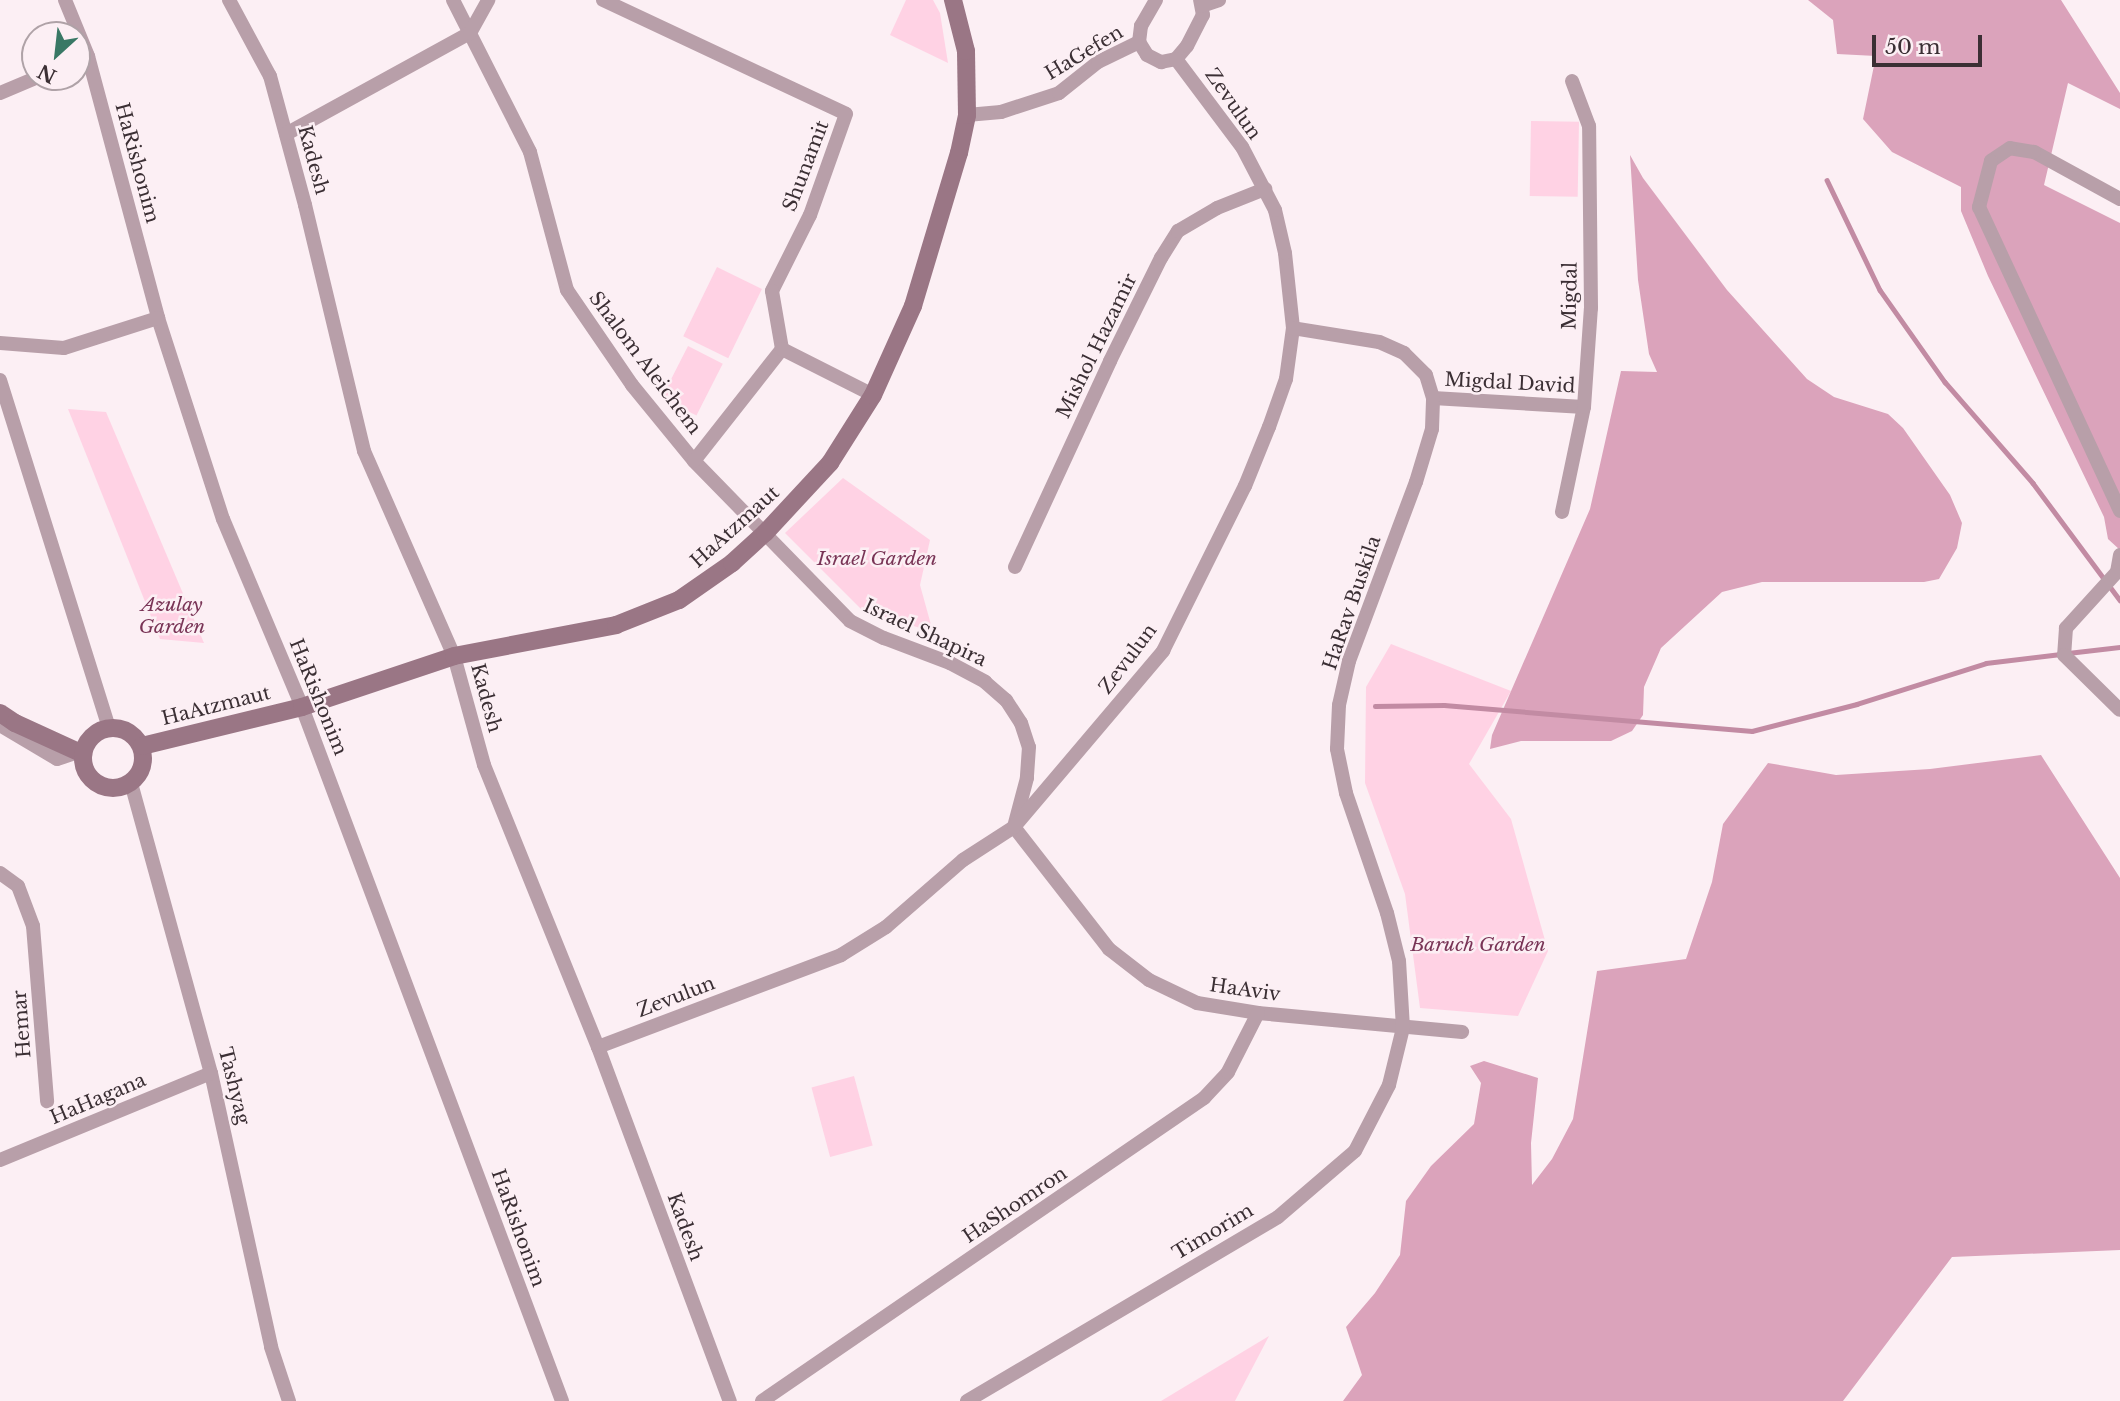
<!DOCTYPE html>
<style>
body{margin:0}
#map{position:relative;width:2120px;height:1401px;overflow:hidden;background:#fceff4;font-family:"Libre Baskerville",serif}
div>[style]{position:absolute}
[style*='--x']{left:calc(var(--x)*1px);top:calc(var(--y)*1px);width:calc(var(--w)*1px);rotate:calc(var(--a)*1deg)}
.green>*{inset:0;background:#ffd2e4;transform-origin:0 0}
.forest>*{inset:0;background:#dba3bb}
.stream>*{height:4.5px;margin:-2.25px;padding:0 2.25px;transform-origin:2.25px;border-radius:2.25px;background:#c28ba3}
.street>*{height:14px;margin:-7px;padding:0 7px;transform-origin:7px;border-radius:7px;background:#b89fa9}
.secondary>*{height:18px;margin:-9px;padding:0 9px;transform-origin:9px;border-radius:9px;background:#9a7685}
.secondary>.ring{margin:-9px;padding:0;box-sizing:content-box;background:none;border:18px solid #9a7685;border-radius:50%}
span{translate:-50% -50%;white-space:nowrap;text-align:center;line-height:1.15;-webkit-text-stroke:5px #fceff4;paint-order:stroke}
.street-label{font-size:19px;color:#3b2f34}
.park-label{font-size:19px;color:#793456;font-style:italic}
.north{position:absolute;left:21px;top:21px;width:70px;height:70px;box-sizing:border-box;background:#fceff4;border:2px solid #afa2a7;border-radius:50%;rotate:207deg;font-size:19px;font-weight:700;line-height:28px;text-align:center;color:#3b2f34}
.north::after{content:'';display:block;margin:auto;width:24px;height:32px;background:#397865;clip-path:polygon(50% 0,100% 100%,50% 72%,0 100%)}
.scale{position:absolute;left:1872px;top:35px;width:110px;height:32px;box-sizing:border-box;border:4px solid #3b2f34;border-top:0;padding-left:9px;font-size:21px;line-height:24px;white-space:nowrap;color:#3b2f34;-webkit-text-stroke:5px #fceff4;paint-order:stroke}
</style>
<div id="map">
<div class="green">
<div style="clip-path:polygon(906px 0,933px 0,940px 13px,948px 63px,890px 35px)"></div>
<div style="left:1531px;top:121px;width:48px;height:75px;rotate:1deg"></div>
<div style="left:717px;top:267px;width:50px;height:77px;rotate:26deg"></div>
<div style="left:688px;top:346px;width:39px;height:58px;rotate:27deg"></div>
<div style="clip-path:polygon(68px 409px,106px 412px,204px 643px,160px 639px)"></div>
<div style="clip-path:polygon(843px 478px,930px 540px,920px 585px,933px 632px,862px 610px,785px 533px)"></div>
<div style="clip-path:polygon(1391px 644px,1511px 691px,1469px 764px,1511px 819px,1548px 951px,1518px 1016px,1420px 1008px,1405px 894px,1365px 783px,1366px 687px)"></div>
<div style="left:854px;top:1076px;width:72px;height:44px;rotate:75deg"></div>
<div style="clip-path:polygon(1269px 1336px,1235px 1401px,1161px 1401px)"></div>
</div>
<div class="forest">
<div style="clip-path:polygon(1808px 0,2061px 0,2120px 93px,2120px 109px,2068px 83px,2044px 185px,2120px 223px,2120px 550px,2108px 539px,2104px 517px,1988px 276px,1961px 211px,1961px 187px,1892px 152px,1863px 119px,1876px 56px,1837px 54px,1833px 20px)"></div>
<div style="clip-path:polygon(1630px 155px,1643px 178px,1727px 290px,1807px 379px,1834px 397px,1888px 414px,1903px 428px,1950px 495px,1962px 523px,1957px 548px,1939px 579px,1924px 582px,1762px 582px,1722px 592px,1661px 648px,1644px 687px,1643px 715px,1632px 731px,1611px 741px,1521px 741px,1490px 749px,1492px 735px,1590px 509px,1621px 371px,1657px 372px,1649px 354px,1638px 280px)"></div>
<div style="clip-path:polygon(2041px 755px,2120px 878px,2120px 1250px,1952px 1257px,1843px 1401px,1343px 1401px,1362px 1375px,1346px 1327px,1375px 1293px,1400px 1255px,1406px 1201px,1431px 1166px,1474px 1124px,1481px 1083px,1470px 1066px,1484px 1061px,1538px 1078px,1531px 1143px,1532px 1185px,1552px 1159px,1573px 1119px,1597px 971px,1686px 959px,1712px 882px,1723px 824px,1768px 763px,1836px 775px,1930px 769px)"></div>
</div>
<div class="stream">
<div style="--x:1827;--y:180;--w:122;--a:64.3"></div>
<div style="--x:1880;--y:290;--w:113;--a:54.8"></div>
<div style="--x:1945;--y:382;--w:134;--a:48.9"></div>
<div style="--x:2033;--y:483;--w:146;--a:53.4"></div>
<div style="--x:2068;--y:653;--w:52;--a:-6.6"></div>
<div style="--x:1375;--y:706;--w:69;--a:-0.8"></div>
<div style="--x:1444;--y:705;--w:309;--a:4.8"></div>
<div style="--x:1752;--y:731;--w:108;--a:-14.4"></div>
<div style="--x:1857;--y:704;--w:135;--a:-17.6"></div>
<div style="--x:1986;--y:663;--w:75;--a:-6.9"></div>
</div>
<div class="street">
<div style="--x:65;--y:0;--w:61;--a:67.7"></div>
<div style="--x:88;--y:56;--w:271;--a:75"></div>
<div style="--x:158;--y:318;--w:211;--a:72.1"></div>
<div style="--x:223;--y:519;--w:204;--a:67.2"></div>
<div style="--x:302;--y:707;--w:741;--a:69.46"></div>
<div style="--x:229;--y:0;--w:86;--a:61.7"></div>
<div style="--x:270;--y:76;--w:134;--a:74.8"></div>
<div style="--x:305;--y:205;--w:253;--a:76.5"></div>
<div style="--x:364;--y:451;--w:224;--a:66.3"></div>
<div style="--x:454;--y:656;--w:113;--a:74.6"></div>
<div style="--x:484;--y:765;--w:304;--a:68"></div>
<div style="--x:598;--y:1047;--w:378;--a:69.6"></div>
<div style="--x:453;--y:0;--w:170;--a:63.1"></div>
<div style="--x:530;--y:152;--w:143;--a:75"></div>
<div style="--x:567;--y:290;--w:115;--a:55.6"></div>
<div style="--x:632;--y:385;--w:98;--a:50.8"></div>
<div style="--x:694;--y:461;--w:223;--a:45.7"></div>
<div style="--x:850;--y:621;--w:38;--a:27"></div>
<div style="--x:884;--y:638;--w:71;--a:20.7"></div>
<div style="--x:950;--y:663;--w:40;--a:28"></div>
<div style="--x:985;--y:682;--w:28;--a:41"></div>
<div style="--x:1006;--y:700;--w:27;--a:57"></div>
<div style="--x:1021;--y:723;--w:25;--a:72"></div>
<div style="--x:1029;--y:747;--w:31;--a:94"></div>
<div style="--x:1027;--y:778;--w:51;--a:104.9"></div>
<div style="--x:1014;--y:827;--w:155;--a:52.1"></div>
<div style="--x:1109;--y:949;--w:51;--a:37.8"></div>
<div style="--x:1149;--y:980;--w:53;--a:25.6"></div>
<div style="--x:1197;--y:1003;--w:62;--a:9.3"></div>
<div style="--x:1258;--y:1013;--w:205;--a:5.3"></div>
<div style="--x:603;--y:0;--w:268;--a:25.1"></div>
<div style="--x:846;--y:114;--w:107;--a:109.6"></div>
<div style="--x:810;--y:215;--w:85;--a:116.6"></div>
<div style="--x:772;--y:291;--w:59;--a:80.2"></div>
<div style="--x:782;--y:349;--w:142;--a:128.2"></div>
<div style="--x:1156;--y:0;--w:30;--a:120"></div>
<div style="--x:1141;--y:26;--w:16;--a:97"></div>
<div style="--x:1139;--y:42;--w:15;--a:58"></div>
<div style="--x:1147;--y:55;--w:16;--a:27"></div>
<div style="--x:1161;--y:62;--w:15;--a:-11"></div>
<div style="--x:1176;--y:59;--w:17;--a:-50"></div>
<div style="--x:1187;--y:46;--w:35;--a:-63"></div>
<div style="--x:1203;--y:15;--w:15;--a:-101"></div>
<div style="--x:1202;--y:6;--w:18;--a:-19"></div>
<div style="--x:0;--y:93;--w:41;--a:-22.8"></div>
<div style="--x:967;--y:115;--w:34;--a:-5"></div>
<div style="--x:1001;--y:112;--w:61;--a:-18.1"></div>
<div style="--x:1059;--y:93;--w:50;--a:-38.5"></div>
<div style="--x:1098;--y:62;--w:46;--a:-26"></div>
<div style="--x:286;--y:134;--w:210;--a:-28.8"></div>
<div style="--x:470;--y:33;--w:38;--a:-61"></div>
<div style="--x:2120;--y:199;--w:98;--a:-151.3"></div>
<div style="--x:2034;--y:152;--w:24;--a:-171"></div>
<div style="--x:2010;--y:148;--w:23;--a:146"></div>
<div style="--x:1991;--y:161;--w:48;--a:104.6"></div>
<div style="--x:1979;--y:207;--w:335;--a:65.1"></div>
<div style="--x:0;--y:343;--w:64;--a:4.5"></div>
<div style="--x:64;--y:348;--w:99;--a:-17.7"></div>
<div style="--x:782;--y:349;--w:102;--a:26.8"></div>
<div style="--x:0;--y:380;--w:365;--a:72.6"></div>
<div style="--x:1433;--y:398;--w:151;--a:3.4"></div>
<div style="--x:1562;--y:512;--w:107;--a:-78.2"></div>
<div style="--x:1584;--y:407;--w:99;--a:-86"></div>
<div style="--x:1591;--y:308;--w:182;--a:-90.6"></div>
<div style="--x:1589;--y:126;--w:48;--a:-110.7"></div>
<div style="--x:2120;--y:555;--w:17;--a:100"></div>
<div style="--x:2117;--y:572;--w:76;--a:132.3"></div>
<div style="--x:2066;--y:628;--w:27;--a:94"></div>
<div style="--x:2064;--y:655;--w:78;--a:44.5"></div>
<div style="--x:1015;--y:567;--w:227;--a:-65.2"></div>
<div style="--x:1110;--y:361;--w:115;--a:-63.7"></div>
<div style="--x:1161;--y:258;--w:32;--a:-58"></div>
<div style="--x:1178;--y:231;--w:45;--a:-30.5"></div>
<div style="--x:1217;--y:208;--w:52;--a:-21.6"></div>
<div style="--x:0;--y:725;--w:66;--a:30.8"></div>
<div style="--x:57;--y:759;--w:22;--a:-18"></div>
<div style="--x:131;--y:783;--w:301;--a:74.6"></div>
<div style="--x:211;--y:1073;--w:280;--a:77.6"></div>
<div style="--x:271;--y:1347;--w:57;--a:71.6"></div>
<div style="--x:0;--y:873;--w:22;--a:36"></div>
<div style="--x:18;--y:886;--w:43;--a:69.4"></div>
<div style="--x:33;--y:926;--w:176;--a:85.4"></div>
<div style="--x:598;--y:1047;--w:260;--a:-20.7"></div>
<div style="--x:841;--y:955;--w:53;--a:-31.9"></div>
<div style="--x:886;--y:927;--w:102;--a:-41"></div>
<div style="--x:963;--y:860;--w:61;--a:-32.9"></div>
<div style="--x:1014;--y:827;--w:231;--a:-49.7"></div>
<div style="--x:1163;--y:651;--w:184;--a:-63.6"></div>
<div style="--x:1245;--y:486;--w:64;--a:-67.9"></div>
<div style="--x:1269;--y:427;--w:51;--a:-70.5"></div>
<div style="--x:1286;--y:379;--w:51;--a:-82.2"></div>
<div style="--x:1293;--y:328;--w:75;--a:-96.1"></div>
<div style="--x:1285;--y:253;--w:44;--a:-103.1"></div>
<div style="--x:1275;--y:210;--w:71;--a:-117.6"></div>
<div style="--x:1242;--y:147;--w:110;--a:-126.9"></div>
<div style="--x:0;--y:1160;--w:228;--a:-22.4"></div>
<div style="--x:762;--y:1401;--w:536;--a:-34.43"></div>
<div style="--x:1204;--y:1098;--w:35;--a:-47"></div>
<div style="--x:1228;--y:1072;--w:66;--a:-63"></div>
<div style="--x:967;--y:1401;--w:361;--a:-30.6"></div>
<div style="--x:1278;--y:1217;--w:101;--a:-40.6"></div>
<div style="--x:1355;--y:1151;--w:74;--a:-62.7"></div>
<div style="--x:1389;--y:1085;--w:59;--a:-76.2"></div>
<div style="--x:1403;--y:1028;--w:67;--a:-93.4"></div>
<div style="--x:1399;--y:961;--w:49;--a:-104"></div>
<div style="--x:1387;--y:913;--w:127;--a:-108.9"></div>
<div style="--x:1346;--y:793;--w:45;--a:-101.6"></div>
<div style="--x:1337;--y:749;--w:44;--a:-87.4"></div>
<div style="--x:1339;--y:705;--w:45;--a:-77.2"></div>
<div style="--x:1349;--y:661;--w:191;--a:-69.5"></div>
<div style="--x:1416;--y:482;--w:55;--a:-73.2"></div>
<div style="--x:1432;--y:429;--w:31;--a:-88"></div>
<div style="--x:1433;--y:398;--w:24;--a:-107"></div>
<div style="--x:1426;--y:375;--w:31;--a:-135"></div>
<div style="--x:1404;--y:353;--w:27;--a:-156"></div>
<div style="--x:1379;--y:342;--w:87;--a:-170.8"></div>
</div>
<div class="secondary">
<div style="--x:0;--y:713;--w:18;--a:34"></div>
<div style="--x:15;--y:723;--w:75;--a:24.5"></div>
<div class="ring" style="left:83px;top:728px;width:42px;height:42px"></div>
<div style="--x:142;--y:746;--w:165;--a:-13.7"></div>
<div style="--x:302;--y:707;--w:160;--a:-18.5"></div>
<div style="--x:454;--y:656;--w:165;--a:-10.8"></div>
<div style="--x:616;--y:625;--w:68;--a:-21.6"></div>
<div style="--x:679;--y:600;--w:65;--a:-34.9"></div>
<div style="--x:732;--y:563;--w:45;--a:-42.3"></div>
<div style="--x:765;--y:533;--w:96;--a:-47.1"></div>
<div style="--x:830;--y:463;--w:80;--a:-57.7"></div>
<div style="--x:873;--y:395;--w:98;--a:-65.8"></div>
<div style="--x:913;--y:306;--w:160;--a:-73.3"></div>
<div style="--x:959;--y:153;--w:39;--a:-78"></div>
<div style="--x:967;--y:115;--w:64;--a:-90.9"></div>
<div style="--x:966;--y:51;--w:53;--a:-104.3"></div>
</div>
<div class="street-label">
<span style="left:1084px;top:53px;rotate:-31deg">HaGefen</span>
<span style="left:1233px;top:104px;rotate:55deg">Zevulun</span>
<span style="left:313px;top:160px;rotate:75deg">Kadesh</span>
<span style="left:137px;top:163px;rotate:75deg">HaRishonim</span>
<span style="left:806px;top:166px;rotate:-69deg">Shunamit</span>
<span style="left:1570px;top:296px;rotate:-89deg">Migdal</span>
<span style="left:1097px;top:346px;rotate:-64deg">Mishol Hazamir</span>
<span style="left:645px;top:363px;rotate:53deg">Shalom Aleichem</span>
<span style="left:1510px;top:383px;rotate:3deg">Migdal David</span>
<span style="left:735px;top:527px;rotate:-42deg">HaAtzmaut</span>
<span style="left:1352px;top:603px;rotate:-71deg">HaRav Buskila</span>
<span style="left:925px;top:633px;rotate:25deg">Israel Shapira</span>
<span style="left:1128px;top:659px;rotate:-53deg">Zevulun</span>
<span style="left:318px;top:697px;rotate:68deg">HaRishonim</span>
<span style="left:486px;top:698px;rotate:75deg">Kadesh</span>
<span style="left:216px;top:706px;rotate:-14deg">HaAtzmaut</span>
<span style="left:1245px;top:990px;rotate:8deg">HaAviv</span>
<span style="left:676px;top:997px;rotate:-21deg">Zevulun</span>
<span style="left:22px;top:1024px;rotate:-94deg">Hemar</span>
<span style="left:234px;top:1086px;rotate:76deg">Tashyag</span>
<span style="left:98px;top:1099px;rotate:-23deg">HaHagana</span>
<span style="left:1015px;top:1205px;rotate:-34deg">HaShomron</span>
<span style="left:685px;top:1227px;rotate:70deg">Kadesh</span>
<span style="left:518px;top:1228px;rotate:70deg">HaRishonim</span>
<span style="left:1213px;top:1232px;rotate:-31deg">Timorim</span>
</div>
<div class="park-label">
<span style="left:877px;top:559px">Israel Garden</span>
<span style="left:172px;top:616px">Azulay<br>Garden</span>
<span style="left:1478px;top:945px">Baruch Garden</span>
</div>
<div class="north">N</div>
<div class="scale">50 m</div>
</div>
